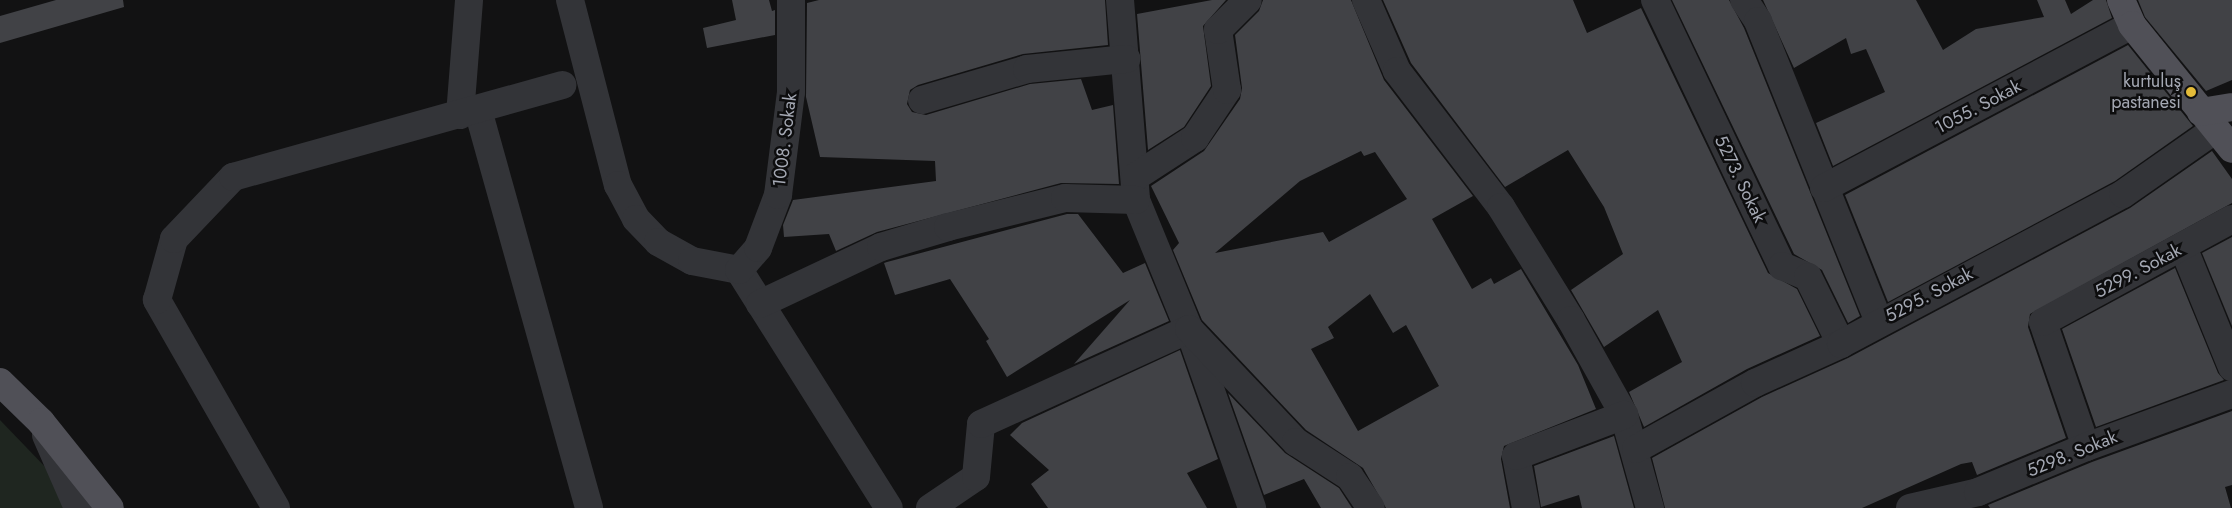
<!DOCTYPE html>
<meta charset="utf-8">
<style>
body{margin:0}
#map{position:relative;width:2232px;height:508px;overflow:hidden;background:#121213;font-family:Jost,sans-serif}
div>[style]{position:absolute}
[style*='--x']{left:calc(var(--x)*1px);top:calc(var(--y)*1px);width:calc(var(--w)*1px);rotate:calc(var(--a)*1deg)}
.green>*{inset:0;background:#1f2620}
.building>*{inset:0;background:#414246}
.minor>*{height:28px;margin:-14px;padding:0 14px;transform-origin:14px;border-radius:14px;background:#333438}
.major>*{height:28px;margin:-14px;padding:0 14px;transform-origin:14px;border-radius:14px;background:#505057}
.dots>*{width:14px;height:14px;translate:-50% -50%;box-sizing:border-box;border:2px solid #0d0d0e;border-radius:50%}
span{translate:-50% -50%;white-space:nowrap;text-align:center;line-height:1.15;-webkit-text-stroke:5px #0d0d0e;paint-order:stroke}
.poi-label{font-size:18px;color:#a4a8b3}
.right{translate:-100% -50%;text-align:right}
.street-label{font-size:18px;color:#a4a8b3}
</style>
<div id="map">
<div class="green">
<div style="clip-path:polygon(0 420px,51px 473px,65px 508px,0 508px)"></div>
</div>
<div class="building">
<div style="clip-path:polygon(56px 0,123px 0,124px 7px,0 43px,0 16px)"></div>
<div style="clip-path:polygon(732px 0,769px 0,772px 11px,775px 10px,775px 35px,707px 48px,703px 28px,736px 20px)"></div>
<div style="clip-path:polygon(819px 0,1105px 0,1108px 45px,1023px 54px,918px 85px,910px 90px,907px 104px,912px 112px,926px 115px,1030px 84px,1081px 79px,1092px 110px,1113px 105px,1119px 184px,1061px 183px,877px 232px,836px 251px,829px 234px,784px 237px,783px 225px,793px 200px,936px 181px,935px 161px,820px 157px,806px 97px,807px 3px)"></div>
<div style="clip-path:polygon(1212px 0,1226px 0,1203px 26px,1211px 86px,1184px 127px,1148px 150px,1137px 14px)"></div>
<div style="clip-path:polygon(evenodd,1263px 0,1351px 0,1384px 80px,1473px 196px,1432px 219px,1472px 289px,1491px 278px,1494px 284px,1521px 269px,1578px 365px,1596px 409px,1504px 446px,1501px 459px,1510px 508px,1386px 508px,1363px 468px,1306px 430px,1202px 320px,1173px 250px,1179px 243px,1151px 186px,1204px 151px,1240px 99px,1242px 88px,1235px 35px,1259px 11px,1263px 0,1361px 151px,1364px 156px,1375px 152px,1407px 199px,1329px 242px,1323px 232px,1215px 253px,1300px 181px,1361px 151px,1263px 0,1370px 294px,1393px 333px,1406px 325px,1439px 386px,1358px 431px,1311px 349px,1334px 338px,1328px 327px,1370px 294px)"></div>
<div style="clip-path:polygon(1383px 0,1573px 0,1587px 33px,1641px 8px,1768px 273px,1797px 289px,1820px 336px,1747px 369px,1644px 427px,1629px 392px,1682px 362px,1658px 310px,1604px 347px,1571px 290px,1623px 254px,1604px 207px,1568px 150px,1505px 187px,1411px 63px)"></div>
<div style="clip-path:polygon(1672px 0,1729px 0,1744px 28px,1860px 316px,1848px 323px,1822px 270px,1794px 254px)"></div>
<div style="clip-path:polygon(1763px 0,1916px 0,1943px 50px,1976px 29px,2044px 17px,2037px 0,2065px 0,2071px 14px,2093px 0,2106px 0,2112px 18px,1833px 166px,1816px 123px,1885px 92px,1866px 49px,1851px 54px,1846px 38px,1794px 68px)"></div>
<div style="clip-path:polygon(2138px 0,2232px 0,2232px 80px,2206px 91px,2145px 17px)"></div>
<div style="clip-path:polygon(2128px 45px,2193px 126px,2115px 181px,1888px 302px,1845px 195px)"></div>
<div style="clip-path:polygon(2212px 151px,2232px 179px,2232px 203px,2030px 314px,2028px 327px,2066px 438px,1977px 475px,1972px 462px,1961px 464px,1862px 508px,1665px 508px,1652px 458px,1762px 397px,1848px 358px,2130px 208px)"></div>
<div style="clip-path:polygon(1067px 214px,1078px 214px,1123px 273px,1145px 263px,1169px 321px,1074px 364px,1130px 300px,1007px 377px,986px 341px,989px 339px,950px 279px,895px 295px,884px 263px,887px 262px)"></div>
<div style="clip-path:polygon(2232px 237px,2232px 326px,2202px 253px)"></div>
<div style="clip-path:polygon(2175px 268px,2218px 373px,2224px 380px,2096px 427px,2062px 329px)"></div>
<div style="clip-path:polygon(1180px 350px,1218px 459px,1187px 473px,1207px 508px,1048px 508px,1031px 484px,1049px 470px,1010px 435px,1022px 423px)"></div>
<div style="clip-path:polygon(1228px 393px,1285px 453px,1339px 488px,1352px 508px,1321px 508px,1304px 479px,1264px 495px)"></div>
<div style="clip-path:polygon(2232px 411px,2232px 485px,2225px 487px,2231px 508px,1990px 508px,1988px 505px,2092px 462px)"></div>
<div style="clip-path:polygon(1614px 436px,1634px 508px,1582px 508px,1579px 495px,1541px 507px,1534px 466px)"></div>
</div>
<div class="minor">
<div style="--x:570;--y:0;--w:191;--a:75.5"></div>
<div style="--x:618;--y:185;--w:38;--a:62"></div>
<div style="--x:636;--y:219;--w:32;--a:46"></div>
<div style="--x:658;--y:242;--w:39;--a:29"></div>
<div style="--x:692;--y:261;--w:48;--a:10.8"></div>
<div style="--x:739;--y:270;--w:281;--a:57.8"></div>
<div style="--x:1120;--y:0;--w:201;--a:85.4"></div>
<div style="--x:1136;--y:200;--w:139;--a:67.7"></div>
<div style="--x:1189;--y:329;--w:190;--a:70.6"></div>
<div style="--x:1366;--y:0;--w:77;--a:66.4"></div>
<div style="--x:1397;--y:71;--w:171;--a:52.6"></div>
<div style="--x:1501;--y:207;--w:133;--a:58.2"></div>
<div style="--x:1571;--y:320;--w:109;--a:60.8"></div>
<div style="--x:1624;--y:415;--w:97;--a:74.4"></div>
<div style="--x:1655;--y:0;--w:295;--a:64.5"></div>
<div style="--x:1782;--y:266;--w:28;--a:23"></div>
<div style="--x:1808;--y:277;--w:75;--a:63.8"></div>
<div style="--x:1744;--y:0;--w:25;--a:56"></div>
<div style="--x:1758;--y:21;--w:324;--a:68.1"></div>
<div style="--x:922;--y:100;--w:109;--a:-16.4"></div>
<div style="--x:1027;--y:69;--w:100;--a:-5.8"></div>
<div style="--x:478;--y:110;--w:413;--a:74.4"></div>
<div style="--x:460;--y:115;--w:115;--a:-85.5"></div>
<div style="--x:1135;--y:177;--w:72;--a:-33"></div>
<div style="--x:1195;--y:138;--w:58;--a:-56.3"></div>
<div style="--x:1227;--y:90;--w:61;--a:-98.5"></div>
<div style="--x:1218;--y:30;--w:42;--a:-45"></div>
<div style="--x:1824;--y:188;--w:348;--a:-27.9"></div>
<div style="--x:2183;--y:247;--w:130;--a:67.8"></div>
<div style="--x:739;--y:270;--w:29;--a:-49"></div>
<div style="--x:758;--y:248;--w:57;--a:-69.3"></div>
<div style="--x:778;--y:195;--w:104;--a:-82.8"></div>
<div style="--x:791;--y:92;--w:92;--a:-90"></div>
<div style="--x:760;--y:304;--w:134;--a:-25.2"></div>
<div style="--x:881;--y:247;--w:70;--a:-16.6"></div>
<div style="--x:948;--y:227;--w:121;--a:-13.9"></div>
<div style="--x:1065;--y:198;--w:71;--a:1.6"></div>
<div style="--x:46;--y:435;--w:80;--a:66.3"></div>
<div style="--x:2086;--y:447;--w:132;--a:-109"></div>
<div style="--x:2043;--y:322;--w:215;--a:-28.6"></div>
<div style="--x:1636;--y:449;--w:136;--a:-29"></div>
<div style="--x:1755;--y:383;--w:94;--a:-24.4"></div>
<div style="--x:1841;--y:344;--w:319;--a:-28"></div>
<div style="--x:2123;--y:194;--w:113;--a:-35"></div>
<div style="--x:276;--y:508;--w:240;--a:-119.8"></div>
<div style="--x:157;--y:300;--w:63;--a:-74.4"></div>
<div style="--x:174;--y:239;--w:86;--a:-46.4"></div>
<div style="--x:233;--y:177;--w:342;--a:-15.6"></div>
<div style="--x:930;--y:508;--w:55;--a:-34"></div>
<div style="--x:976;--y:477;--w:53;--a:-84.6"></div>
<div style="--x:981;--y:424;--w:229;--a:-24.5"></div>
<div style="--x:1189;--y:329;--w:156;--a:46.6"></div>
<div style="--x:1296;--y:442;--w:64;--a:32.9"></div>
<div style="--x:1350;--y:477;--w:37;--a:56"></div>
<div style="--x:1526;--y:508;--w:53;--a:-100.9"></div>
<div style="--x:1516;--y:456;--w:116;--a:-20.8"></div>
<div style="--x:1910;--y:508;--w:70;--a:-13.2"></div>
<div style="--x:1978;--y:492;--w:117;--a:-22.6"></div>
<div style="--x:2086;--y:447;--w:155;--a:-20"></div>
</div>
<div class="major">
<div style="--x:2121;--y:0;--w:27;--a:66"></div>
<div style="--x:2132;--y:25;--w:159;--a:51.1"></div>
<div style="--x:2201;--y:112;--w:31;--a:-9"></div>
<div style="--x:0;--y:382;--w:57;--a:44.3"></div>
<div style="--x:41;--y:422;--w:110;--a:51.3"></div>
</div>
<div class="dots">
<div style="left:2191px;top:92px;background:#e4bb39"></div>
</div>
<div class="poi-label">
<span class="right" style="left:2181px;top:92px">kurtuluş<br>pastanesi</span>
</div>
<div class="street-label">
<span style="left:1978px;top:107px;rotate:-28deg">1055. Sokak</span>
<span style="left:785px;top:140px;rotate:-83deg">1008. Sokak</span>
<span style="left:1740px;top:179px;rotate:64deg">5273. Sokak</span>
<span style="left:2138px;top:271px;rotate:-28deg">5299. Sokak</span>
<span style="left:1929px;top:295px;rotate:-28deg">5295. Sokak</span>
<span style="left:2072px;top:454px;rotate:-22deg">5298. Sokak</span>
</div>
</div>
